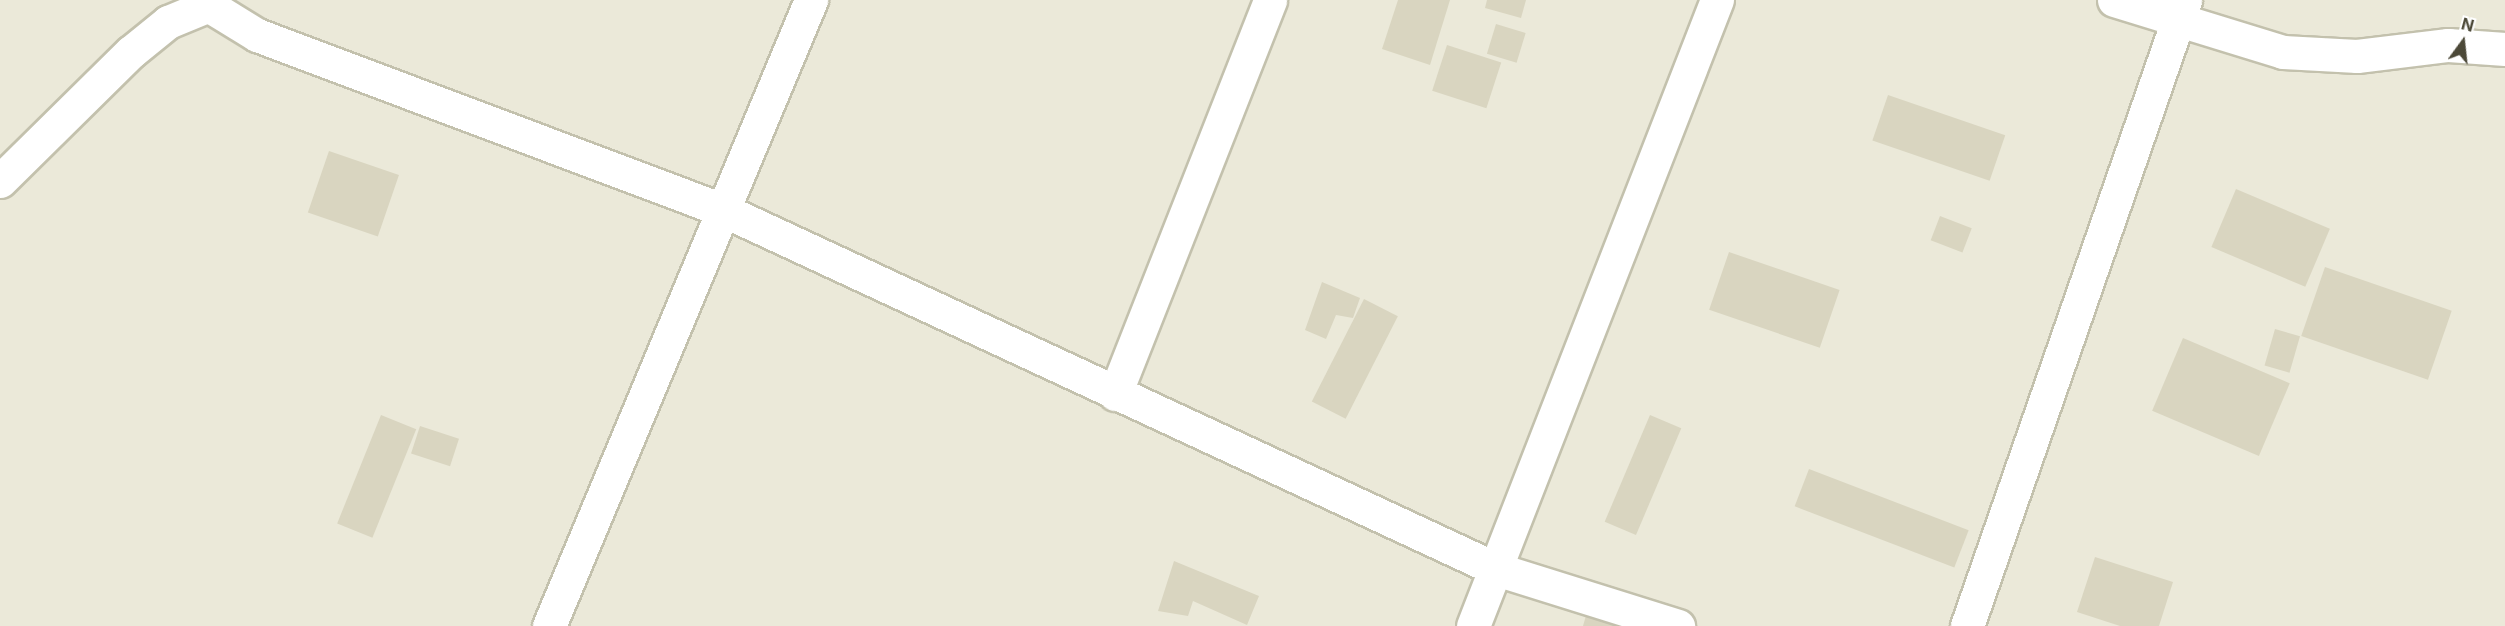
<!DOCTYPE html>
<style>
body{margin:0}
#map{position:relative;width:2505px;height:626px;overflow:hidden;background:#f6f6eb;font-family:Inter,sans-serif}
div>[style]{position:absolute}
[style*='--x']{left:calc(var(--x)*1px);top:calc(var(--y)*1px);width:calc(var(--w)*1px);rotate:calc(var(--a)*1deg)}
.residential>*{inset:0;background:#ebe9d9;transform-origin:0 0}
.building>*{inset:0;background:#d9d5c0;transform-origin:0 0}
.roads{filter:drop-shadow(2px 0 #c3c1ad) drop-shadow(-2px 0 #c3c1ad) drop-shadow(0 2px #c3c1ad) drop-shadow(0 -2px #c3c1ad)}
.minor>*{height:33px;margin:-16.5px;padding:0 16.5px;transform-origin:16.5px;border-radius:16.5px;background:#fff}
span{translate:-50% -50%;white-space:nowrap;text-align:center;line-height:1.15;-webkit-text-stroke:6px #fff;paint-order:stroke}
.north{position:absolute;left:2433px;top:12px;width:60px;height:60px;-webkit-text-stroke:4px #fff;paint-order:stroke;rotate:15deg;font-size:16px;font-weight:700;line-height:24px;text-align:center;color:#4c4938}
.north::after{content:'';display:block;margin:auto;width:21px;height:27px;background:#4c4938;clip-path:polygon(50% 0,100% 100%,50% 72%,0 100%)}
</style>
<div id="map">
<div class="residential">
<div style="left:0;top:0;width:2505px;height:626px"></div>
</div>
<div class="building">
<div style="clip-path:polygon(1398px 0,1450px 0,1430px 65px,1382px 49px)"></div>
<div style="clip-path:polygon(1487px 0,1526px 0,1521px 18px,1485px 8px)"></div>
<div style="left:1496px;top:24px;width:31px;height:31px;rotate:17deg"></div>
<div style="left:1447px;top:45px;width:57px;height:48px;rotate:18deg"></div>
<div style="left:1888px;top:95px;width:124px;height:48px;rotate:19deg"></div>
<div style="left:329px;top:151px;width:74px;height:65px;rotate:19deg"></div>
<div style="left:2236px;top:189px;width:102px;height:63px;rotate:23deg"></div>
<div style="left:1940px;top:216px;width:34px;height:26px;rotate:21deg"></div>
<div style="left:1729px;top:252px;width:117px;height:61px;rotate:19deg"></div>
<div style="left:2325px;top:267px;width:134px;height:73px;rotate:19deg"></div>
<div style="clip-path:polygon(1322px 282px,1360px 298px,1353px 318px,1336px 315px,1326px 339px,1305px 330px)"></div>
<div style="left:1364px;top:299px;width:38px;height:115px;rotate:27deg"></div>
<div style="left:2275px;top:329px;width:26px;height:38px;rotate:16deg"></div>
<div style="left:2183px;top:338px;width:116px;height:79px;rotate:23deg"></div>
<div style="left:381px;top:415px;width:38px;height:117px;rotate:22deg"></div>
<div style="left:1650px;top:415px;width:34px;height:116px;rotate:23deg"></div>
<div style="left:420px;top:426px;width:41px;height:29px;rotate:18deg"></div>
<div style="left:1809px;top:469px;width:171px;height:40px;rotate:21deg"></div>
<div style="clip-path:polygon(2095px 557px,2173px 582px,2159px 626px,2120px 626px,2077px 612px)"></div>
<div style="clip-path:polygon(1174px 561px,1259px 596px,1247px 625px,1193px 601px,1188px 616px,1158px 611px)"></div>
<div style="clip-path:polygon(1587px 612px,1633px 626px,1583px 626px)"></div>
</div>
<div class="roads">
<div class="minor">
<div style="--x:200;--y:0;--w:67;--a:31.6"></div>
<div style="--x:257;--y:35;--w:498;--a:20.6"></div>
<div style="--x:723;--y:210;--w:852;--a:24.91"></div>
<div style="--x:1496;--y:569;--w:191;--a:17.4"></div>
<div style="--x:2114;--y:0;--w:177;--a:17.1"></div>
<div style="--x:2283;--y:52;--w:74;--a:3.1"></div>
<div style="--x:2357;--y:56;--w:92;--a:-6.9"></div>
<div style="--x:2448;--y:45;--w:57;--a:4"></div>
<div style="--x:0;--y:181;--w:184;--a:-44.6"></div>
<div style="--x:131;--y:52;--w:48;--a:-39"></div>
<div style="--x:168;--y:22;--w:42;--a:-22.3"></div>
<div style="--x:1115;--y:394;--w:423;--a:-68.5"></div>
<div style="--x:549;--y:626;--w:679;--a:-67.29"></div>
<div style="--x:1473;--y:626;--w:672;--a:-68.71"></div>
<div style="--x:1967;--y:626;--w:663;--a:-70.8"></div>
</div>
</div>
<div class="north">N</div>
</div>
